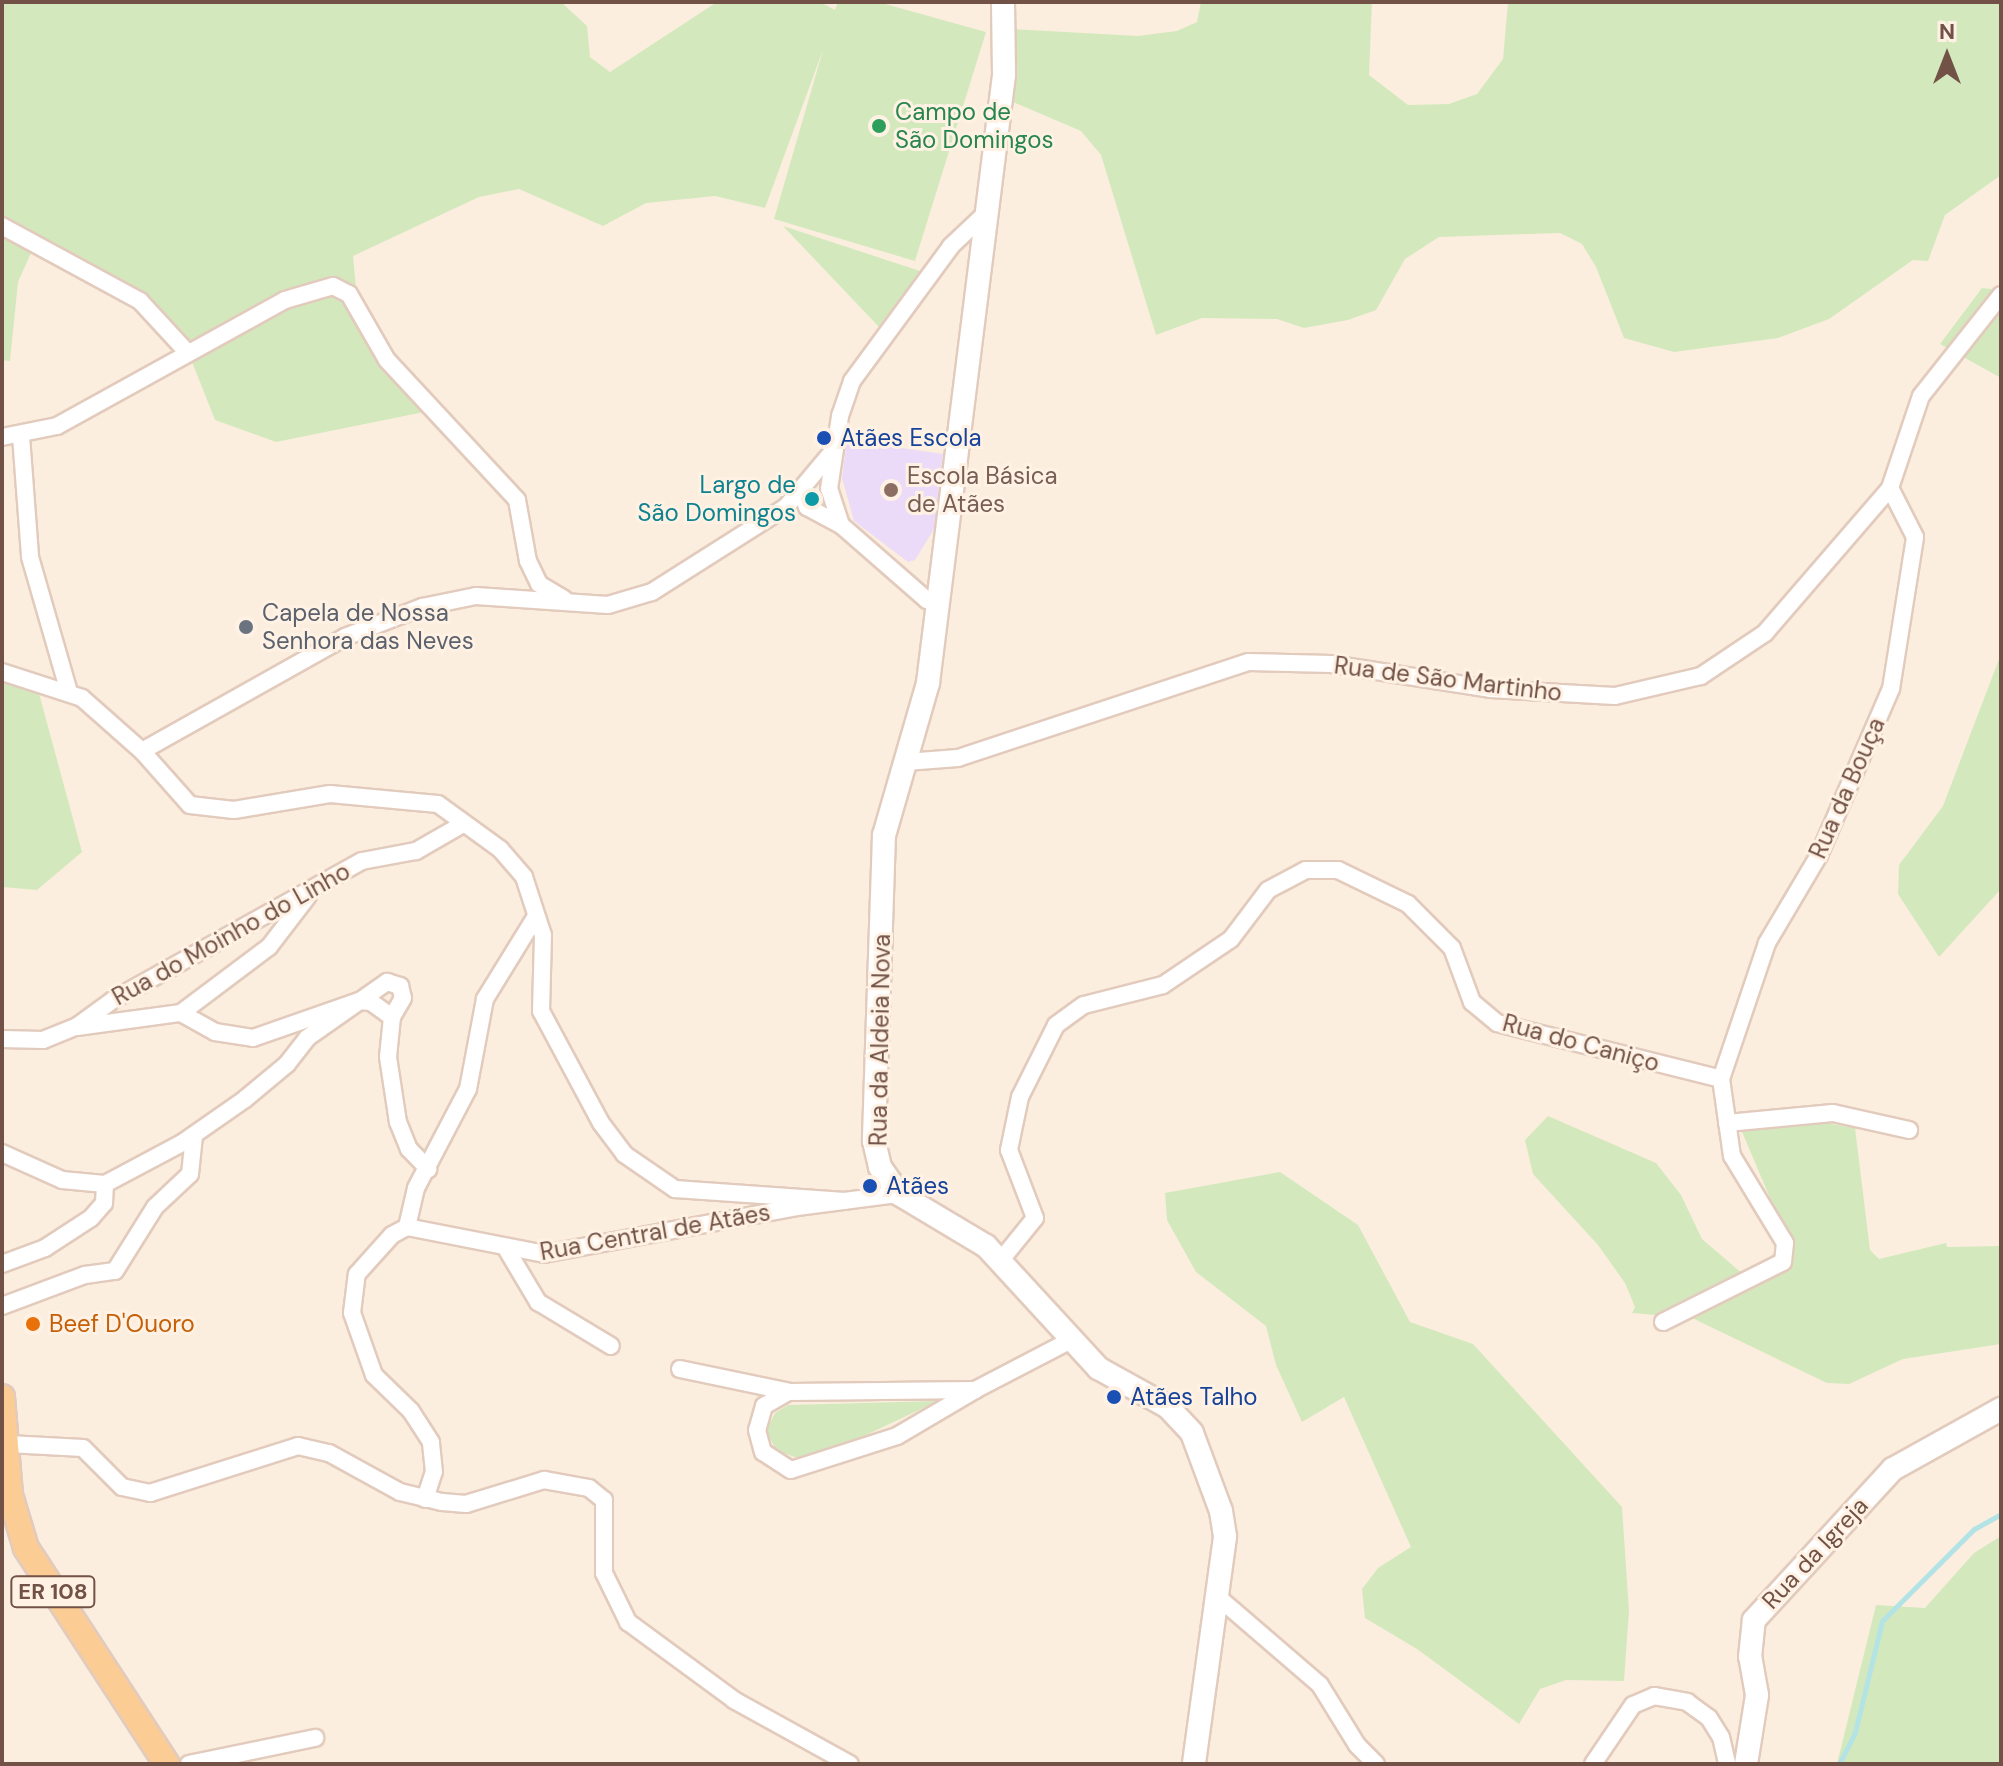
<!DOCTYPE html>
<meta charset="utf-8">
<style>
body{margin:0}
#map{position:relative;width:2003px;height:1766px;overflow:hidden;background:#fceede;font-family:"DM Sans",sans-serif}
div>[style]{position:absolute}
[style*='--x']{left:calc(var(--x)*1px);top:calc(var(--y)*1px);width:calc(var(--w)*1px);rotate:calc(var(--a)*1deg)}
.education>*{inset:0;background:#ebdbf8}
.green>*{inset:0;background:#d3e9bd}
.stream>*{height:5px;margin:-2.5px;padding:0 2.5px;transform-origin:2.5px;border-radius:2.5px;background:#b3e3e5}
.roads{filter:drop-shadow(2px 0 #e2cbbd) drop-shadow(-2px 0 #e2cbbd) drop-shadow(0 2px #e2cbbd) drop-shadow(0 -2px #e2cbbd)}
.street>*{height:16px;margin:-8px;padding:0 8px;transform-origin:8px;border-radius:8px;background:#fff}
.secondary>*{height:22px;margin:-11px;padding:0 11px;transform-origin:11px;border-radius:11px;background:#fff}
.primary>*{height:24px;margin:-12px;padding:0 12px;transform-origin:12px;border-radius:12px;background:#fccc95}
.dots>*{width:22px;height:22px;translate:-50% -50%;box-sizing:border-box;border:4px solid #fff2e4;border-radius:50%}
span{translate:-50% -50%;white-space:nowrap;text-align:center;line-height:1.15;-webkit-text-stroke:6px #fff2e4;paint-order:stroke}
.shield-label span{padding:2px 6px;background:#fff2e4;border:2px solid;border-radius:6px;-webkit-text-stroke-width:0}
.shield-label{font-size:22px;color:#725246;font-weight:700}
.leisure-label{font-size:24px;color:#27864d}
.left{translate:0 -50%;text-align:left}
.transit-label{font-size:24px;color:#164399}
.education-label{font-size:24px;color:#785e54}
.culture-label{font-size:24px;color:#0d838f}
.right{translate:-100% -50%;text-align:right}
.worship-label{font-size:24px;color:#5b616d}
.street-label{font-size:24px;color:#725246}
.food-label{font-size:24px;color:#c56008}
.frame{position:absolute;inset:0;border:4px solid #725246;pointer-events:none}
.north{position:absolute;left:1907px;top:16px;width:80px;height:80px;-webkit-text-stroke:6px #fff2e4;paint-order:stroke;rotate:0deg;font-size:22px;font-weight:700;line-height:32px;text-align:center;color:#725246}
.north::after{content:'';display:block;margin:auto;width:28px;height:36px;background:#725246;clip-path:polygon(50% 0,100% 100%,50% 72%,0 100%)}
</style>
<div id="map">
<div class="education">
<div style="clip-path:polygon(847px 440px,943px 454px,934px 529px,915px 560px,908px 562px,854px 521px,842px 478px)"></div>
</div>
<div class="green">
<div style="clip-path:polygon(2px 2px,561px 2px,587px 26px,590px 57px,610px 72px,717px 2px,820px 2px,835px 10px,838px 2px,878px 2px,986px 32px,915px 261px,774px 219px,823px 50px,765px 208px,715px 196px,646px 203px,603px 226px,519px 189px,479px 197px,353px 256px,358px 309px,407px 367px,434px 410px,276px 442px,215px 420px,183px 339px,122px 279px,35px 244px,18px 282px,10px 361px,2px 360px)"></div>
<div style="clip-path:polygon(1201px 2px,1372px 2px,1369px 75px,1408px 105px,1449px 104px,1477px 94px,1503px 59px,1508px 2px,2001px 2px,2001px 175px,1945px 215px,1928px 261px,1913px 260px,1829px 319px,1778px 338px,1674px 352px,1624px 338px,1596px 267px,1582px 244px,1560px 233px,1439px 237px,1405px 259px,1376px 310px,1348px 320px,1304px 328px,1277px 319px,1202px 318px,1156px 335px,1101px 155px,1081px 131px,1013px 102px,1012px 29px,1138px 36px,1177px 31px,1197px 22px)"></div>
<div style="clip-path:polygon(783px 226px,920px 271px,879px 327px)"></div>
<div style="clip-path:polygon(1982px 288px,2001px 290px,2001px 378px,1940px 344px)"></div>
<div style="clip-path:polygon(2001px 654px,2001px 889px,1939px 957px,1898px 894px,1899px 865px,1943px 806px)"></div>
<div style="clip-path:polygon(2px 676px,37px 686px,82px 852px,37px 890px,2px 887px)"></div>
<div style="clip-path:polygon(1548px 1116px,1656px 1163px,1681px 1195px,1702px 1239px,1744px 1275px,1789px 1243px,1740px 1127px,1797px 1118px,1855px 1128px,1870px 1250px,1879px 1259px,1946px 1243px,1947px 1247px,2001px 1246px,2001px 1344px,1903px 1359px,1849px 1384px,1827px 1383px,1692px 1318px,1632px 1313px,1635px 1307px,1625px 1283px,1598px 1245px,1533px 1174px,1525px 1140px)"></div>
<div style="clip-path:polygon(1280px 1172px,1358px 1225px,1410px 1322px,1473px 1344px,1622px 1507px,1629px 1611px,1624px 1681px,1566px 1680px,1540px 1689px,1519px 1724px,1417px 1649px,1365px 1618px,1362px 1589px,1378px 1568px,1411px 1547px,1344px 1397px,1302px 1422px,1276px 1365px,1266px 1326px,1196px 1272px,1167px 1220px,1165px 1193px)"></div>
<div style="clip-path:polygon(938px 1401px,864px 1436px,797px 1458px,776px 1450px,766px 1431px,775px 1413px,788px 1405px)"></div>
<div style="clip-path:polygon(2001px 1536px,2001px 1764px,1837px 1764px,1876px 1605px,1925px 1608px,1974px 1553px)"></div>
</div>
<div class="stream">
<div style="--x:1839;--y:1764;--w:36;--a:-63"></div>
<div style="--x:1855;--y:1732;--w:114;--a:-76.3"></div>
<div style="--x:1882;--y:1621;--w:130;--a:-45"></div>
<div style="--x:1974;--y:1529;--w:31;--a:-29"></div>
</div>
<div class="roads">
<div class="street">
<div style="--x:2;--y:226;--w:157;--a:28.5"></div>
<div style="--x:140;--y:301;--w:69;--a:47.3"></div>
<div style="--x:21;--y:436;--w:121;--a:85.7"></div>
<div style="--x:30;--y:557;--w:137;--a:73.9"></div>
<div style="--x:2;--y:437;--w:56;--a:-11.3"></div>
<div style="--x:57;--y:426;--w:260;--a:-28.9"></div>
<div style="--x:285;--y:300;--w:50;--a:-16.3"></div>
<div style="--x:333;--y:286;--w:18;--a:27"></div>
<div style="--x:349;--y:294;--w:76;--a:60.1"></div>
<div style="--x:387;--y:360;--w:191;--a:47.1"></div>
<div style="--x:517;--y:500;--w:62;--a:79.8"></div>
<div style="--x:528;--y:561;--w:25;--a:64"></div>
<div style="--x:539;--y:584;--w:29;--a:31"></div>
<div style="--x:801;--y:490;--w:18;--a:71"></div>
<div style="--x:807;--y:507;--w:38;--a:28"></div>
<div style="--x:841;--y:525;--w:114;--a:41.1"></div>
<div style="--x:927;--y:600;--w:12;--a:5"></div>
<div style="--x:841;--y:525;--w:38;--a:-108"></div>
<div style="--x:829;--y:489;--w:74;--a:-81.4"></div>
<div style="--x:840;--y:416;--w:37;--a:-71"></div>
<div style="--x:852;--y:381;--w:167;--a:-53.7"></div>
<div style="--x:951;--y:246;--w:47;--a:-43.3"></div>
<div style="--x:2;--y:672;--w:84;--a:18"></div>
<div style="--x:82;--y:698;--w:80;--a:41.5"></div>
<div style="--x:142;--y:751;--w:72;--a:48.4"></div>
<div style="--x:190;--y:805;--w:44;--a:6.5"></div>
<div style="--x:234;--y:810;--w:97;--a:-9.5"></div>
<div style="--x:330;--y:794;--w:108;--a:5.3"></div>
<div style="--x:438;--y:804;--w:77;--a:36"></div>
<div style="--x:500;--y:849;--w:37;--a:49"></div>
<div style="--x:524;--y:877;--w:61;--a:71.9"></div>
<div style="--x:543;--y:935;--w:76;--a:91.5"></div>
<div style="--x:541;--y:1011;--w:127;--a:61.8"></div>
<div style="--x:601;--y:1123;--w:39;--a:53"></div>
<div style="--x:624;--y:1154;--w:62;--a:34.5"></div>
<div style="--x:675;--y:1189;--w:170;--a:4"></div>
<div style="--x:142;--y:751;--w:233;--a:-29.3"></div>
<div style="--x:345;--y:637;--w:83;--a:-21.3"></div>
<div style="--x:422;--y:607;--w:55;--a:-11.5"></div>
<div style="--x:476;--y:596;--w:132;--a:3.9"></div>
<div style="--x:608;--y:605;--w:46;--a:-16.5"></div>
<div style="--x:652;--y:592;--w:159;--a:-32.4"></div>
<div style="--x:786;--y:507;--w:73;--a:-50"></div>
<div style="--x:906;--y:762;--w:52;--a:-4.4"></div>
<div style="--x:958;--y:758;--w:306;--a:-18.3"></div>
<div style="--x:1249;--y:662;--w:82;--a:1.4"></div>
<div style="--x:1331;--y:664;--w:161;--a:8.9"></div>
<div style="--x:1490;--y:689;--w:125;--a:3.2"></div>
<div style="--x:1615;--y:696;--w:88;--a:-13.1"></div>
<div style="--x:1701;--y:676;--w:77;--a:-33.9"></div>
<div style="--x:1765;--y:633;--w:191;--a:-49.2"></div>
<div style="--x:1890;--y:488;--w:97;--a:-71.4"></div>
<div style="--x:1921;--y:396;--w:129;--a:-51.6"></div>
<div style="--x:181;--y:1013;--w:110;--a:-36.9"></div>
<div style="--x:269;--y:947;--w:64;--a:-52.6"></div>
<div style="--x:77;--y:1027;--w:105;--a:-7.7"></div>
<div style="--x:181;--y:1013;--w:39;--a:29"></div>
<div style="--x:215;--y:1032;--w:38;--a:9"></div>
<div style="--x:253;--y:1038;--w:112;--a:-19.2"></div>
<div style="--x:359;--y:1001;--w:12;--a:5"></div>
<div style="--x:371;--y:1002;--w:26;--a:36"></div>
<div style="--x:2;--y:1039;--w:41;--a:1.4"></div>
<div style="--x:43;--y:1040;--w:35;--a:-22"></div>
<div style="--x:76;--y:1027;--w:46;--a:-36.1"></div>
<div style="--x:113;--y:1000;--w:285;--a:-29.2"></div>
<div style="--x:362;--y:861;--w:55;--a:-10.5"></div>
<div style="--x:416;--y:851;--w:54;--a:-29.9"></div>
<div style="--x:1727;--y:1123;--w:106;--a:-5.4"></div>
<div style="--x:1833;--y:1113;--w:78;--a:12.6"></div>
<div style="--x:2;--y:1153;--w:66;--a:24.2"></div>
<div style="--x:62;--y:1180;--w:43;--a:5.3"></div>
<div style="--x:105;--y:1184;--w:87;--a:-28"></div>
<div style="--x:182;--y:1143;--w:77;--a:-34.9"></div>
<div style="--x:245;--y:1099;--w:55;--a:-39.8"></div>
<div style="--x:287;--y:1064;--w:33;--a:-52"></div>
<div style="--x:307;--y:1038;--w:98;--a:-35"></div>
<div style="--x:387;--y:982;--w:14;--a:17"></div>
<div style="--x:400;--y:986;--w:12;--a:76"></div>
<div style="--x:403;--y:998;--w:22;--a:120"></div>
<div style="--x:392;--y:1017;--w:40;--a:95.7"></div>
<div style="--x:388;--y:1057;--w:66;--a:81.3"></div>
<div style="--x:398;--y:1122;--w:29;--a:68"></div>
<div style="--x:409;--y:1149;--w:28;--a:46"></div>
<div style="--x:407;--y:1227;--w:40;--a:-77"></div>
<div style="--x:416;--y:1188;--w:112;--a:-62.3"></div>
<div style="--x:468;--y:1089;--w:92;--a:-79.3"></div>
<div style="--x:485;--y:999;--w:97;--a:-58.4"></div>
<div style="--x:507;--y:1250;--w:61;--a:59.2"></div>
<div style="--x:538;--y:1302;--w:85;--a:31.1"></div>
<div style="--x:1001;--y:1260;--w:54;--a:-51"></div>
<div style="--x:1035;--y:1218;--w:73;--a:-110.9"></div>
<div style="--x:1009;--y:1150;--w:54;--a:-78.3"></div>
<div style="--x:1020;--y:1097;--w:80;--a:-63.4"></div>
<div style="--x:1056;--y:1025;--w:34;--a:-36"></div>
<div style="--x:1084;--y:1005;--w:81;--a:-14.2"></div>
<div style="--x:1163;--y:985;--w:82;--a:-34.1"></div>
<div style="--x:1231;--y:939;--w:61;--a:-52.9"></div>
<div style="--x:1268;--y:890;--w:43;--a:-27.8"></div>
<div style="--x:1306;--y:870;--w:32;--a:0"></div>
<div style="--x:1338;--y:870;--w:78;--a:25.9"></div>
<div style="--x:1408;--y:904;--w:62;--a:45"></div>
<div style="--x:1452;--y:948;--w:58;--a:69.7"></div>
<div style="--x:1472;--y:1002;--w:33;--a:40"></div>
<div style="--x:1497;--y:1023;--w:231;--a:14"></div>
<div style="--x:2;--y:1264;--w:46;--a:-20.4"></div>
<div style="--x:45;--y:1248;--w:55;--a:-33.1"></div>
<div style="--x:91;--y:1218;--w:20;--a:-49"></div>
<div style="--x:104;--y:1203;--w:19;--a:-87"></div>
<div style="--x:2;--y:1306;--w:89;--a:-20.5"></div>
<div style="--x:85;--y:1275;--w:30;--a:-8"></div>
<div style="--x:115;--y:1271;--w:75;--a:-58"></div>
<div style="--x:155;--y:1207;--w:48;--a:-43.3"></div>
<div style="--x:190;--y:1174;--w:39;--a:-84"></div>
<div style="--x:1663;--y:1322;--w:134;--a:-26.6"></div>
<div style="--x:1783;--y:1262;--w:19;--a:-84"></div>
<div style="--x:1785;--y:1243;--w:102;--a:-121.3"></div>
<div style="--x:1732;--y:1156;--w:78;--a:-98.1"></div>
<div style="--x:1721;--y:1079;--w:144;--a:-71.3"></div>
<div style="--x:1767;--y:943;--w:102;--a:-59.4"></div>
<div style="--x:1819;--y:855;--w:181;--a:-66.6"></div>
<div style="--x:1891;--y:689;--w:154;--a:-81"></div>
<div style="--x:1915;--y:537;--w:55;--a:-117"></div>
<div style="--x:680;--y:1369;--w:112;--a:11.8"></div>
<div style="--x:790;--y:1392;--w:185;--a:-0.6"></div>
<div style="--x:975;--y:1390;--w:108;--a:-27.5"></div>
<div style="--x:788;--y:1392;--w:28;--a:150"></div>
<div style="--x:764;--y:1406;--w:25;--a:106"></div>
<div style="--x:757;--y:1430;--w:23;--a:75"></div>
<div style="--x:763;--y:1452;--w:33;--a:33"></div>
<div style="--x:791;--y:1470;--w:111;--a:-17.8"></div>
<div style="--x:897;--y:1436;--w:91;--a:-30.5"></div>
<div style="--x:8;--y:1444;--w:75;--a:3.1"></div>
<div style="--x:83;--y:1448;--w:55;--a:45"></div>
<div style="--x:122;--y:1487;--w:29;--a:12"></div>
<div style="--x:150;--y:1493;--w:155;--a:-17.6"></div>
<div style="--x:298;--y:1446;--w:32;--a:13"></div>
<div style="--x:329;--y:1453;--w:81;--a:28.8"></div>
<div style="--x:400;--y:1492;--w:43;--a:13.4"></div>
<div style="--x:442;--y:1502;--w:24;--a:5"></div>
<div style="--x:466;--y:1504;--w:82;--a:-17.1"></div>
<div style="--x:544;--y:1480;--w:46;--a:10.1"></div>
<div style="--x:589;--y:1488;--w:19;--a:39"></div>
<div style="--x:604;--y:1500;--w:73;--a:90"></div>
<div style="--x:604;--y:1573;--w:55;--a:63.9"></div>
<div style="--x:628;--y:1622;--w:132;--a:36.3"></div>
<div style="--x:734;--y:1700;--w:132;--a:28.9"></div>
<div style="--x:425;--y:1499;--w:28;--a:-72"></div>
<div style="--x:434;--y:1472;--w:30;--a:-96"></div>
<div style="--x:431;--y:1442;--w:37;--a:-123"></div>
<div style="--x:411;--y:1411;--w:52;--a:-135.8"></div>
<div style="--x:374;--y:1375;--w:66;--a:-109.5"></div>
<div style="--x:352;--y:1313;--w:39;--a:-83"></div>
<div style="--x:357;--y:1274;--w:52;--a:-48.1"></div>
<div style="--x:392;--y:1235;--w:17;--a:-28"></div>
<div style="--x:407;--y:1227;--w:140;--a:11.1"></div>
<div style="--x:544;--y:1254;--w:257;--a:-10.5"></div>
<div style="--x:797;--y:1207;--w:103;--a:-7.3"></div>
<div style="--x:1219;--y:1598;--w:133;--a:40.7"></div>
<div style="--x:1320;--y:1685;--w:70;--a:58.3"></div>
<div style="--x:1357;--y:1745;--w:27;--a:45"></div>
<div style="--x:189;--y:1764;--w:129;--a:-11.7"></div>
<div style="--x:1593;--y:1764;--w:71;--a:-55.9"></div>
<div style="--x:1633;--y:1705;--w:23;--a:-23"></div>
<div style="--x:1654;--y:1696;--w:34;--a:10"></div>
<div style="--x:1687;--y:1702;--w:27;--a:36"></div>
<div style="--x:1709;--y:1718;--w:22;--a:58"></div>
<div style="--x:1721;--y:1737;--w:28;--a:77"></div>
</div>
<div class="secondary">
<div style="--x:1003;--y:2;--w:73;--a:89.2"></div>
<div style="--x:1004;--y:75;--w:613;--a:97.13"></div>
<div style="--x:928;--y:683;--w:158;--a:106.1"></div>
<div style="--x:884;--y:835;--w:306;--a:91.9"></div>
<div style="--x:874;--y:1141;--w:27;--a:77"></div>
<div style="--x:880;--y:1167;--w:33;--a:55"></div>
<div style="--x:899;--y:1194;--w:101;--a:30.9"></div>
<div style="--x:986;--y:1246;--w:166;--a:47.4"></div>
<div style="--x:1098;--y:1368;--w:80;--a:29.1"></div>
<div style="--x:1168;--y:1407;--w:35;--a:47"></div>
<div style="--x:1192;--y:1433;--w:83;--a:69.6"></div>
<div style="--x:1221;--y:1511;--w:26;--a:81"></div>
<div style="--x:1225;--y:1537;--w:229;--a:97.8"></div>
<div style="--x:1746;--y:1764;--w:70;--a:-80.9"></div>
<div style="--x:1757;--y:1695;--w:39;--a:-100"></div>
<div style="--x:1750;--y:1657;--w:37;--a:-84"></div>
<div style="--x:1754;--y:1620;--w:205;--a:-47.4"></div>
<div style="--x:1893;--y:1469;--w:124;--a:-29.1"></div>
</div>
<div class="primary">
<div style="--x:2;--y:1397;--w:98;--a:85.3"></div>
<div style="--x:10;--y:1495;--w:55;--a:73.2"></div>
<div style="--x:26;--y:1548;--w:258;--a:56.9"></div>
</div>
</div>
<div class="dots">
<div style="left:879px;top:126px;background:#2e9e5b"></div>
<div style="left:824px;top:438px;background:#1a4fb4"></div>
<div style="left:891px;top:490px;background:#8d6e63"></div>
<div style="left:812px;top:499px;background:#0f9aa8"></div>
<div style="left:246px;top:627px;background:#6b7280"></div>
<div style="left:870px;top:1186px;background:#1a4fb4"></div>
<div style="left:33px;top:1324px;background:#e8710a"></div>
<div style="left:1114px;top:1397px;background:#1a4fb4"></div>
</div>
<div class="shield-label">
<span style="left:53px;top:1592px">ER 108</span>
</div>
<div class="leisure-label">
<span class="left" style="left:895px;top:126px">Campo de<br>São Domingos</span>
</div>
<div class="transit-label">
<span class="left" style="left:840px;top:438px">Atães Escola</span>
<span class="left" style="left:886px;top:1186px">Atães</span>
<span class="left" style="left:1130px;top:1397px">Atães Talho</span>
</div>
<div class="education-label">
<span class="left" style="left:907px;top:490px">Escola Básica<br>de Atães</span>
</div>
<div class="culture-label">
<span class="right" style="left:796px;top:499px">Largo de<br>São Domingos</span>
</div>
<div class="worship-label">
<span class="left" style="left:262px;top:627px">Capela de Nossa<br>Senhora das Neves</span>
</div>
<div class="street-label">
<span style="left:1448px;top:679px;rotate:7deg">Rua de São Martinho</span>
<span style="left:1847px;top:788px;rotate:-66deg">Rua da Bouça</span>
<span style="left:231px;top:934px;rotate:-29deg">Rua do Moinho do Linho</span>
<span style="left:880px;top:1040px;rotate:-89deg">Rua da Aldeia Nova</span>
<span style="left:1581px;top:1043px;rotate:15deg">Rua do Caniço</span>
<span style="left:655px;top:1232px;rotate:-10deg">Rua Central de Atães</span>
<span style="left:1815px;top:1553px;rotate:-47deg">Rua da Igreja</span>
</div>
<div class="food-label">
<span class="left" style="left:49px;top:1324px">Beef D'Ouoro</span>
</div>
<div class="frame"></div>
<div class="north">N</div>
</div>
